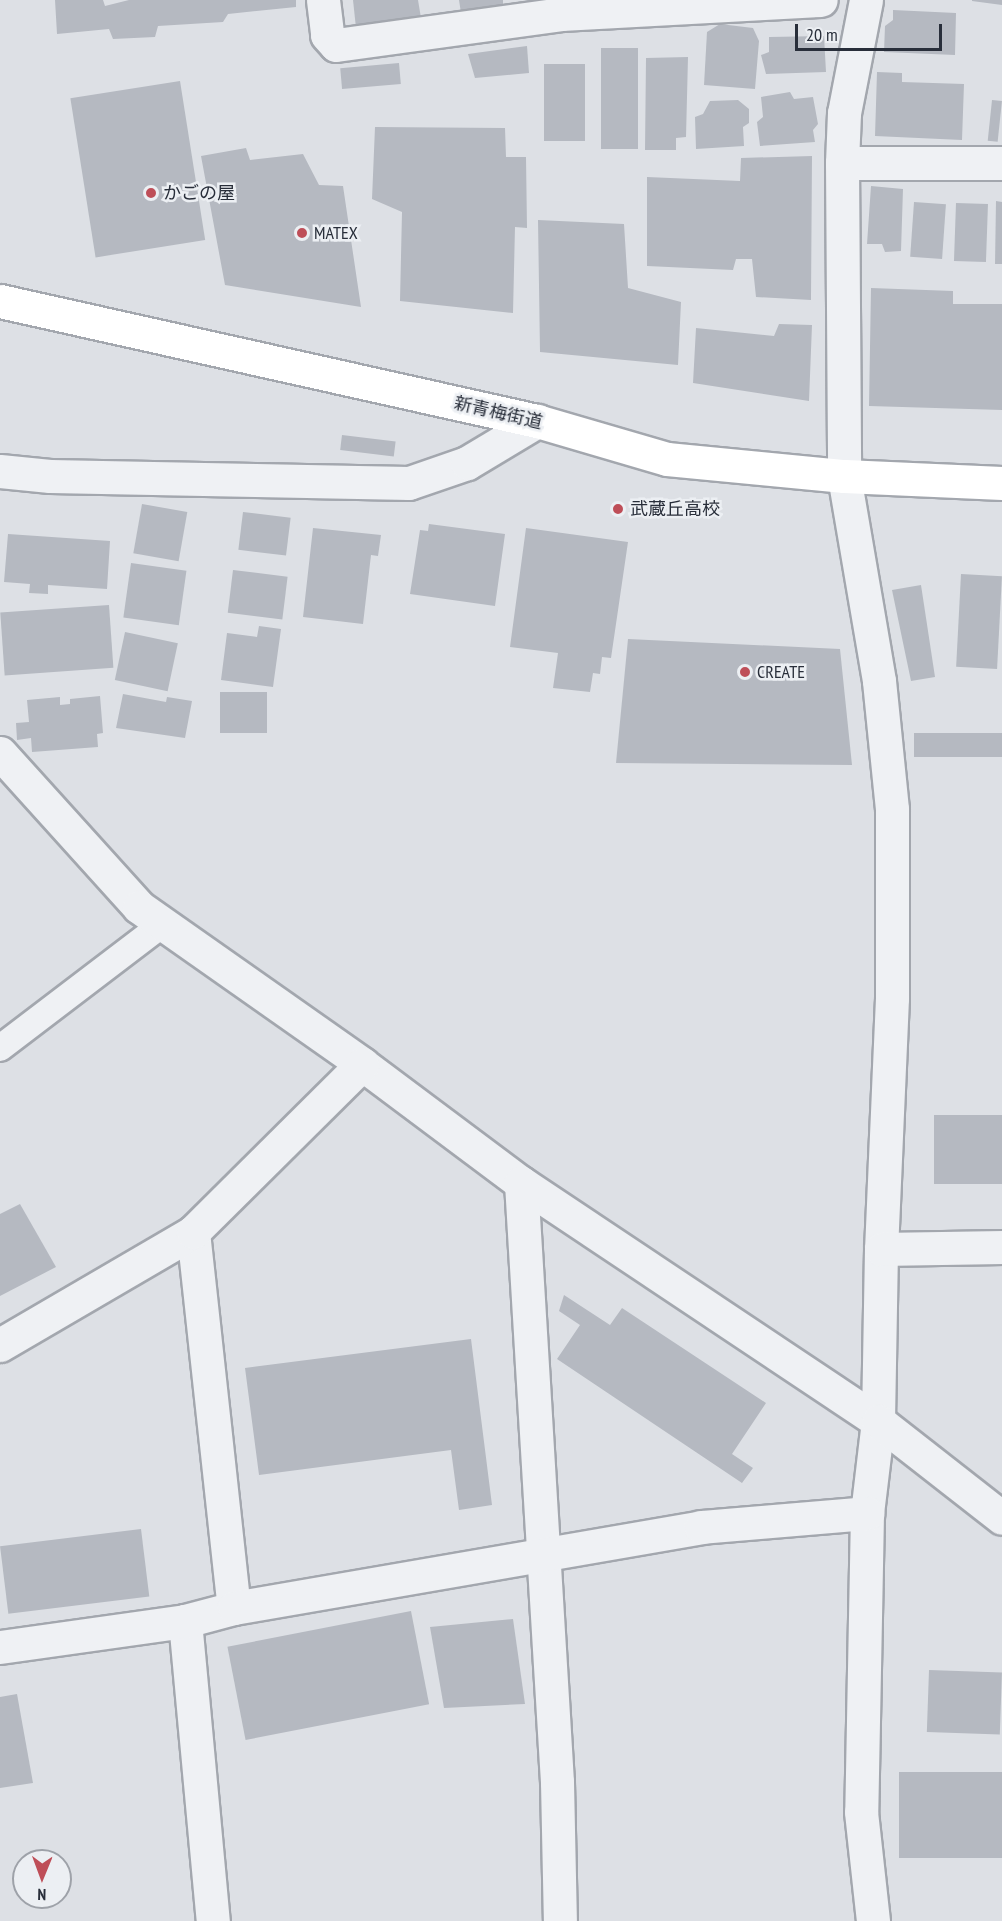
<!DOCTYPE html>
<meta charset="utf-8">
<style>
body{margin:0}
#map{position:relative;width:1002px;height:1921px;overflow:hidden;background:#dde0e5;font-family:"PT Sans Narrow","Noto Sans JP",sans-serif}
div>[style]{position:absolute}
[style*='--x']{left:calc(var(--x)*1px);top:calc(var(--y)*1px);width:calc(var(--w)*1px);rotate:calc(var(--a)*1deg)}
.building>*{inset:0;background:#b5b9c1;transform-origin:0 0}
.roads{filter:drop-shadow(2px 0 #a3a7ae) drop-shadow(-2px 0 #a3a7ae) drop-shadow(0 2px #a3a7ae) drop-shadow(0 -2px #a3a7ae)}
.lane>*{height:26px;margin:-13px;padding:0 13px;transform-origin:13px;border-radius:13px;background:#eff1f4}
.street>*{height:33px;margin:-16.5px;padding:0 16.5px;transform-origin:16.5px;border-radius:16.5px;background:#eff1f4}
.secondary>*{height:33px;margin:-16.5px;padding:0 16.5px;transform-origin:16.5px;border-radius:16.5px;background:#fff}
.dots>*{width:16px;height:16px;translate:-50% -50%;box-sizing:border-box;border:3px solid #eceff3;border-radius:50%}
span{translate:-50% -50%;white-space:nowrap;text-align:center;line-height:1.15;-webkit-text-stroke:5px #eceff3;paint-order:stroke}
.poi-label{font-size:18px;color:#282e3a}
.left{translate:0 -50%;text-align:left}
.street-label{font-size:18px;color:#282e3a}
.north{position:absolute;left:12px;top:1849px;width:60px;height:60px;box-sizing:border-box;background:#eceff3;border:2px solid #9ea2a9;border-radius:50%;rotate:181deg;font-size:16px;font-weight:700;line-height:24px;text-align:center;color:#282e3a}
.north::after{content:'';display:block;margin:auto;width:21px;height:27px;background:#be4e58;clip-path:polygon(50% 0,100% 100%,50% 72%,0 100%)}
.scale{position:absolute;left:795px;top:24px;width:147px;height:27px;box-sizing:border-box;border:3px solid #282e3a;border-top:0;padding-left:8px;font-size:18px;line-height:21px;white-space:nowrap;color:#282e3a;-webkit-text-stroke:4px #eceff3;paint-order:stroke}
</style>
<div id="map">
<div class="building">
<div style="clip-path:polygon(55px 0,103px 0,105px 6px,129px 0,296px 0,296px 7px,228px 14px,223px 22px,158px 26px,155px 37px,113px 39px,109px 29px,57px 34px)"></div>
<div style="clip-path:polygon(353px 0,418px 0,421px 18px,356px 28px)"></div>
<div style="clip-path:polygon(459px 0,503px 0,503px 6px,461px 13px)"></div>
<div style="clip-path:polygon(972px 0,1002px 0,1002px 5px,972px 1px)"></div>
<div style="clip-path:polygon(893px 10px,956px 13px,955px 55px,884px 52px,885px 26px,893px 20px)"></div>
<div style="clip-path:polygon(720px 24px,753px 28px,759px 41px,755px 89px,704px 85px,707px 32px)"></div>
<div style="clip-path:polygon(824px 36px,826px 72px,766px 74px,761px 55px,769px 52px,769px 37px)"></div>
<div style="clip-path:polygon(527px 46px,529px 73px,475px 78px,468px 54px)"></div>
<div style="left:601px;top:48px;width:37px;height:101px"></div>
<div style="clip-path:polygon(688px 57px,686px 137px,676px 138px,676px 150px,645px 150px,646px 58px)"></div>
<div style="left:399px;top:63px;width:21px;height:59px;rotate:85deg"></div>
<div style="left:544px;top:64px;width:41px;height:77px"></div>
<div style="clip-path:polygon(877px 72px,902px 73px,902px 82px,964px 84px,962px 140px,875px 136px)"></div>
<div style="left:180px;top:81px;width:161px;height:111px;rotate:81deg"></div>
<div style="clip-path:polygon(790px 92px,794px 99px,813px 97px,818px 124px,813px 130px,815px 142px,760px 146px,757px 122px,763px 117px,761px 97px)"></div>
<div style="clip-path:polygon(738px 100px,749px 109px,749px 123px,743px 127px,744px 146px,696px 149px,695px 117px,703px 114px,710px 101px)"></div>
<div style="left:992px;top:100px;width:10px;height:41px;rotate:6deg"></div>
<div style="clip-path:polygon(375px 127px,505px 128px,506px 157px,526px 157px,527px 228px,515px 227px,513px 313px,400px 301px,402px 212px,372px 199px)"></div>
<div style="clip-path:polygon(246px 148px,250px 160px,303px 154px,319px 185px,343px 186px,361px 307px,225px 285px,201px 156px)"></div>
<div style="clip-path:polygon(812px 156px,811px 300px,756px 297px,752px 259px,736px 259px,733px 270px,647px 266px,647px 177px,740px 181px,741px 158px)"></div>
<div style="clip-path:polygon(871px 186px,903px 189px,901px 251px,885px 252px,882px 244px,867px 244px)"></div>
<div style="clip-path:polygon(996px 201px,1002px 202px,1002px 264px,995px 264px)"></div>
<div style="left:914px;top:202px;width:32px;height:55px;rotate:4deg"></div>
<div style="left:956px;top:203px;width:32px;height:58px;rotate:2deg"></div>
<div style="clip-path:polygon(538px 220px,624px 224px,628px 288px,681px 302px,678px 365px,540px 352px)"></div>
<div style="clip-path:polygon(871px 288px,953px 291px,953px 304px,1002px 304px,1002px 410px,869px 406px)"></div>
<div style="clip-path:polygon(779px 324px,812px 325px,809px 401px,693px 383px,696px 328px,774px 336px)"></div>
<div style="left:342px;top:435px;width:54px;height:15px;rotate:7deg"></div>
<div style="left:142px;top:504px;width:46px;height:50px;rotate:10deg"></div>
<div style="left:243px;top:512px;width:48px;height:38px;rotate:7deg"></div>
<div style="clip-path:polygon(429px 524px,505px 534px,495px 606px,410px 594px,420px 530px,428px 531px)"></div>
<div style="clip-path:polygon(313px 528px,381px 535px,378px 556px,371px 555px,363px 624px,303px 617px)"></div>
<div style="clip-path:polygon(526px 528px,628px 542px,611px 658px,602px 657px,600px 674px,593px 673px,590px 692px,553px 688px,558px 653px,510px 647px)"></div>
<div style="clip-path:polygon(8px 534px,110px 541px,107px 589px,48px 585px,48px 594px,29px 593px,30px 584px,4px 582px)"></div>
<div style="left:131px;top:563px;width:56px;height:55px;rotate:8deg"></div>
<div style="left:233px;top:570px;width:55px;height:43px;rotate:7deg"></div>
<div style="left:961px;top:574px;width:41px;height:93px;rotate:3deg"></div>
<div style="clip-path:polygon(921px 585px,935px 677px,911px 681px,892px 590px)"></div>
<div style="left:109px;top:605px;width:63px;height:109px;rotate:86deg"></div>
<div style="clip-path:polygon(259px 626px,281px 629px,273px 687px,221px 680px,227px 633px,257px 637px)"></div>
<div style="left:125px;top:632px;width:54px;height:49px;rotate:12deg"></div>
<div style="clip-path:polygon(628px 639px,840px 649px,852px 765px,616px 763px)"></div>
<div style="left:267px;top:692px;width:41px;height:47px;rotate:90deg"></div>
<div style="clip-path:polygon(123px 694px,166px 702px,167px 697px,192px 701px,185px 738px,116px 728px)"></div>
<div style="clip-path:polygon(100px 696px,103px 733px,97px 734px,98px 747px,32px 752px,31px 738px,17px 740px,16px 723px,29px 722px,27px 700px,60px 697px,60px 705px,70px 704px,70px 699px)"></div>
<div style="left:1002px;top:733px;width:24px;height:88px;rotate:90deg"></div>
<div style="left:934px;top:1115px;width:68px;height:69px"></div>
<div style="clip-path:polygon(20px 1204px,56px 1267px,0 1296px,0 1214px)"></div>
<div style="clip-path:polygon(564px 1295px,610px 1325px,622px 1308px,766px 1403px,732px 1454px,753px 1468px,742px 1483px,557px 1359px,580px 1325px,559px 1311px)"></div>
<div style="clip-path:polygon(471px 1339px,492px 1505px,459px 1510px,451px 1450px,259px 1475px,245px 1368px)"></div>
<div style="left:141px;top:1529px;width:68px;height:142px;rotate:83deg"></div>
<div style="left:411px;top:1611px;width:95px;height:187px;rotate:79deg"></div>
<div style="clip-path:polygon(513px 1619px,525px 1704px,444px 1708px,430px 1627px)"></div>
<div style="left:929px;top:1670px;width:73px;height:62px;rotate:2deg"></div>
<div style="clip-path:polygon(17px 1694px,33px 1783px,0 1788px,0 1697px)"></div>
<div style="left:1002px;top:1772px;width:86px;height:103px;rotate:90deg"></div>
</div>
<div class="roads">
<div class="lane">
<div style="--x:0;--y:1048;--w:205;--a:-37.3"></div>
</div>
<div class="street">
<div style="--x:323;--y:0;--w:35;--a:83"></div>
<div style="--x:327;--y:35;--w:13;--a:48"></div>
<div style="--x:336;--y:45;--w:227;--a:-7.8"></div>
<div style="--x:561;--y:14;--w:260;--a:-3.1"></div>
<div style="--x:866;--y:0;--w:115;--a:101"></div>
<div style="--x:844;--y:113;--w:50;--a:92.3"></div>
<div style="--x:842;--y:163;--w:313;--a:89.6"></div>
<div style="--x:844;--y:476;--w:208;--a:80.3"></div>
<div style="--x:879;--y:681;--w:129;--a:84.2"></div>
<div style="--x:892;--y:809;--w:189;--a:90"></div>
<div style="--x:892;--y:998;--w:251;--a:92.5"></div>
<div style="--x:881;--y:1249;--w:172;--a:91"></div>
<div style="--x:878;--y:1421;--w:93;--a:96.8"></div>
<div style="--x:867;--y:1513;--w:299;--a:91.1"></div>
<div style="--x:861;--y:1812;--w:110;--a:83.7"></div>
<div style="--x:842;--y:163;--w:160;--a:0"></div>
<div style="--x:0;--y:471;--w:50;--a:5.7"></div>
<div style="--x:50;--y:476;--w:359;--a:1.1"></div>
<div style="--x:409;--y:483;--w:61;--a:-19"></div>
<div style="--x:467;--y:463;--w:82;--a:-31"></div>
<div style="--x:0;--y:753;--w:207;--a:47.9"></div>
<div style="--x:139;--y:907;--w:273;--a:35.1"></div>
<div style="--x:362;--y:1064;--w:199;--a:36.8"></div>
<div style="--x:521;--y:1183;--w:429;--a:33.7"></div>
<div style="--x:878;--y:1421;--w:157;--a:38"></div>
<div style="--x:521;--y:1183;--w:600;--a:86.56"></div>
<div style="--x:557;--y:1782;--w:139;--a:88.8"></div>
<div style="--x:193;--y:1232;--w:378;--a:83.8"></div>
<div style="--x:881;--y:1249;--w:121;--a:-0.9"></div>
<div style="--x:0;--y:1345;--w:224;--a:-30.3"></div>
<div style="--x:193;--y:1232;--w:238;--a:-44.8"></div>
<div style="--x:185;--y:1621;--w:301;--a:84.7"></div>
<div style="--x:0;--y:1647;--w:187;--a:-8"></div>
<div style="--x:185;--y:1621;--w:51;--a:-14.9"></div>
<div style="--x:234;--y:1608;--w:474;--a:-9.8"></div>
<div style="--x:701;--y:1527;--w:167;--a:-4.8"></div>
</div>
<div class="secondary">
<div style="--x:0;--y:301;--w:550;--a:12.6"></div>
<div style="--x:537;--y:421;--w:135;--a:16.3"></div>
<div style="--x:667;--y:459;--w:178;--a:5.5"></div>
<div style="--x:844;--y:476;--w:158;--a:2.5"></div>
</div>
</div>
<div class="dots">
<div style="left:151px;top:193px;background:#be4e58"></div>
<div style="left:302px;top:233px;background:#be4e58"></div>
<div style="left:618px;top:509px;background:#be4e58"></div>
<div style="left:745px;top:672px;background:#be4e58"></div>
</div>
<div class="poi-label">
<span class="left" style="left:163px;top:193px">かごの屋</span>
<span class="left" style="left:314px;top:233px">MATEX</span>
<span class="left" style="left:630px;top:509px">武蔵丘高校</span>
<span class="left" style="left:757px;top:672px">CREATE</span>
</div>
<div class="street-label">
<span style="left:498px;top:413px;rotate:13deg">新青梅街道</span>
</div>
<div class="north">N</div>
<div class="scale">20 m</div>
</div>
